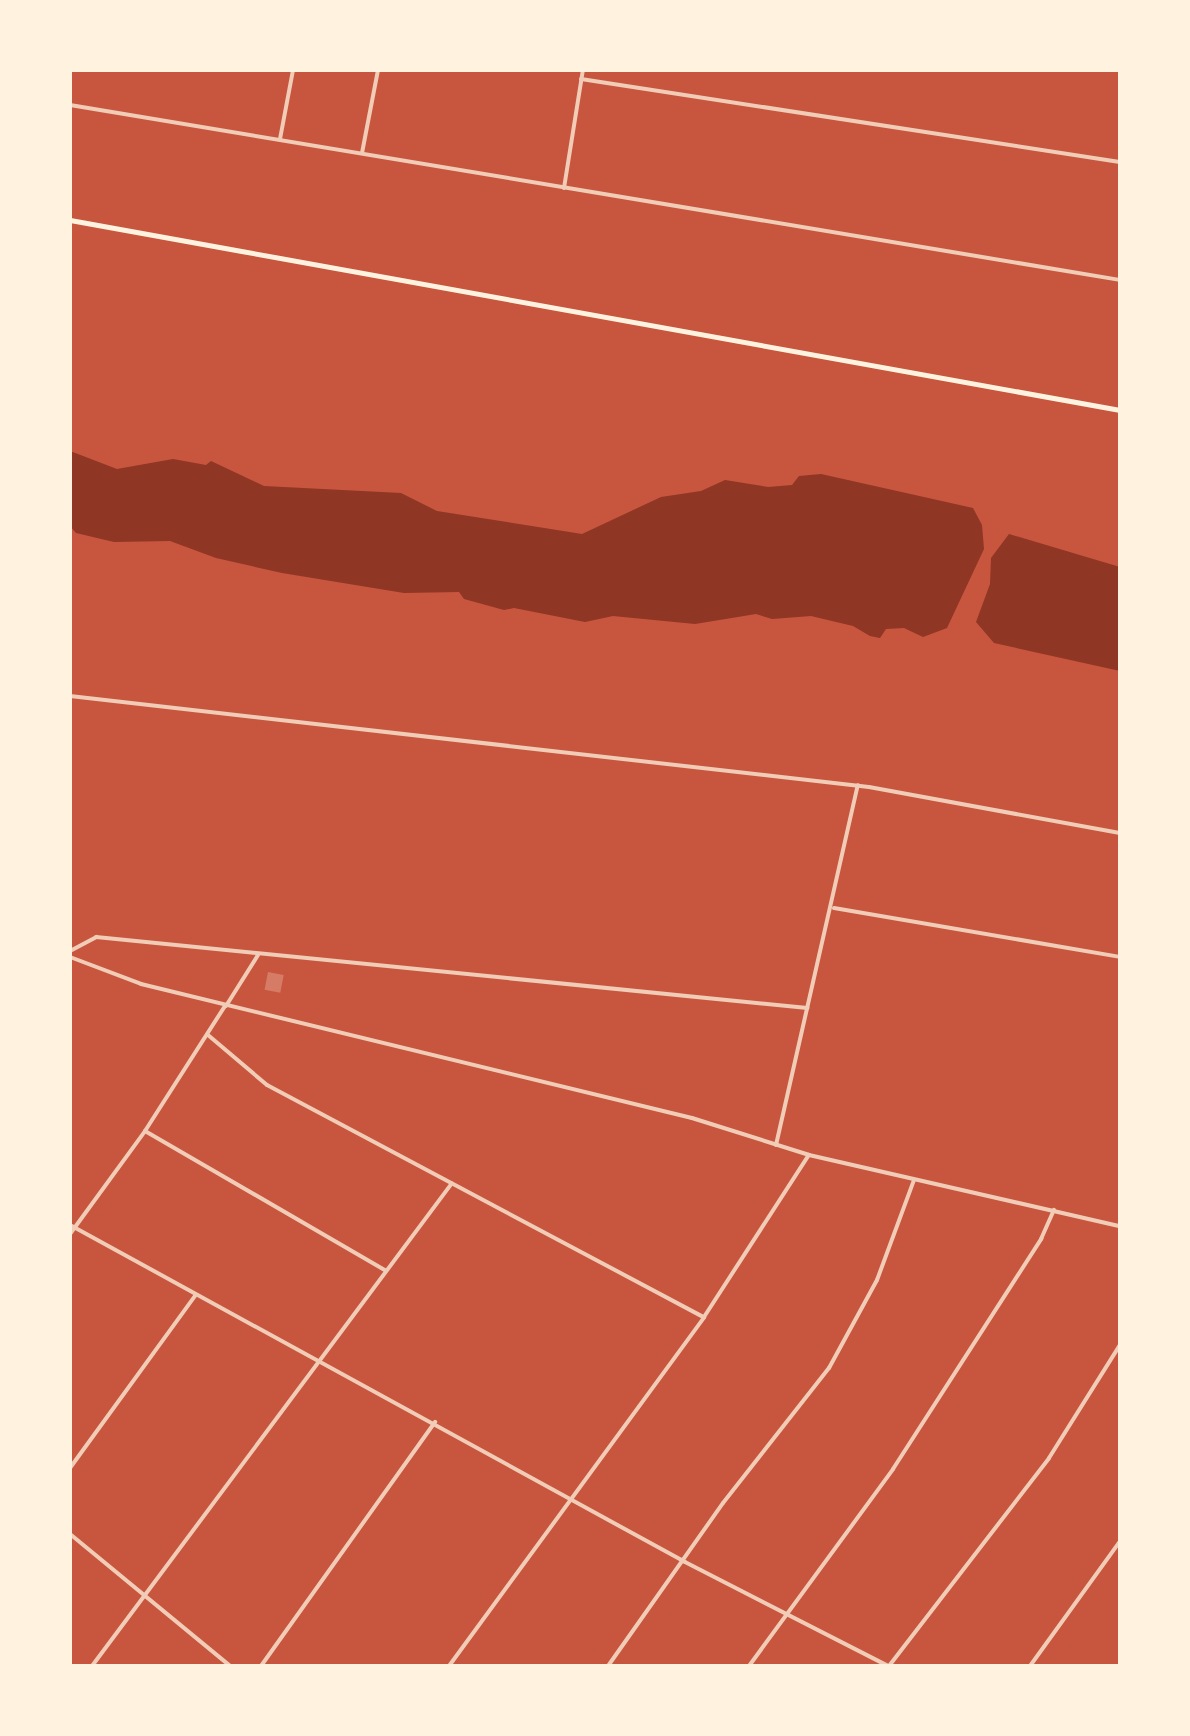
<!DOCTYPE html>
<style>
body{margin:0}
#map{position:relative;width:1190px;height:1736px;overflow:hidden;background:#c8553d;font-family:Roboto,sans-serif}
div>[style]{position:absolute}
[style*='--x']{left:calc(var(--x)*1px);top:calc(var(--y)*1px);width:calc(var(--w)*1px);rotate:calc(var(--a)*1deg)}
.water>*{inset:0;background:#8f3625}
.building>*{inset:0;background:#d67c66;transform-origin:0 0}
.minor>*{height:4px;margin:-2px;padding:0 2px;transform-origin:2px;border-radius:2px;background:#f1ccb7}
.tertiary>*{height:4px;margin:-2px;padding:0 2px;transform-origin:2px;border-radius:2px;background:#f1ccb7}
.secondary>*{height:5px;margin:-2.5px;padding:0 2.5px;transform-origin:2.5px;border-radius:2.5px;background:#fff3e0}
span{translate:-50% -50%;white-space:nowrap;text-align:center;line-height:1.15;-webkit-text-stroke:10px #fff3e0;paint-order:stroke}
.frame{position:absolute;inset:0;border:72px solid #fff3e0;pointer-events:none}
</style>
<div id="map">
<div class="water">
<div style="clip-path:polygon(70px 451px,117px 469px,173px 459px,206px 465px,211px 461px,264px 486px,401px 493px,437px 511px,582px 534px,661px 497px,701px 491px,725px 480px,768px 487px,792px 485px,799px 476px,821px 474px,973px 508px,982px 525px,984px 549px,947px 628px,923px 637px,904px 628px,886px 629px,880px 638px,870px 636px,853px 626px,811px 616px,772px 619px,756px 614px,695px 624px,613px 616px,585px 622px,514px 608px,504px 610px,464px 599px,459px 592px,404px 593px,282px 573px,216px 558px,170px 541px,114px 542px,76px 533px,70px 526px)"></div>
<div style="clip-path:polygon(1009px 534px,1120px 567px,1120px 671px,994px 643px,976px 622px,990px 584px,991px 558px)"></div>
</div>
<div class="building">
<div style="left:268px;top:972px;width:16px;height:18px;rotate:11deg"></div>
</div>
<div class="minor">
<div style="--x:581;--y:79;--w:545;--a:8.75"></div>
<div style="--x:70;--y:105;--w:1064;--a:9.46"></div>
<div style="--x:280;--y:139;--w:70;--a:-79.3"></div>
<div style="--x:362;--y:153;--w:85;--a:-79.1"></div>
<div style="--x:564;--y:188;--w:120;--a:-80.9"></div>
<div style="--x:70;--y:696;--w:804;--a:6.5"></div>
<div style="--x:869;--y:787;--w:255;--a:10.4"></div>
<div style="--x:834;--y:908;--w:290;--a:9.7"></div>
<div style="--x:70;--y:951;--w:30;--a:-28"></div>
<div style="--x:96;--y:937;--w:715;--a:5.7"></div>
<div style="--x:226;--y:1006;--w:60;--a:-57.9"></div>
<div style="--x:208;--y:1035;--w:77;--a:40.3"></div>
<div style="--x:267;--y:1085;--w:495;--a:28"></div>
<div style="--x:145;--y:1131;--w:277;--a:30.1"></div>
<div style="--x:776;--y:1145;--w:369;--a:-77.2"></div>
<div style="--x:70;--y:1468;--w:213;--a:-54"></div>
<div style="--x:70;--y:1534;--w:207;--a:39.5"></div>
<div style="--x:92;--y:1666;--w:602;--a:-53.3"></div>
<div style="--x:261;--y:1666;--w:300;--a:-54.5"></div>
<div style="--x:449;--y:1666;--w:432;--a:-53.8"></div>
<div style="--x:704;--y:1317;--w:193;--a:-57.1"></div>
<div style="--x:608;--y:1666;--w:199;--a:-54.8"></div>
<div style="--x:723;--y:1503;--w:172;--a:-51.9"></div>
<div style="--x:829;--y:1368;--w:100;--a:-61.4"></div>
<div style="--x:877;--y:1280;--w:107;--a:-69.7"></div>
<div style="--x:749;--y:1666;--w:244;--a:-53.8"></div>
<div style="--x:893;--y:1469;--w:274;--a:-57.2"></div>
<div style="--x:1041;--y:1239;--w:32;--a:-66"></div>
<div style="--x:889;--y:1666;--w:262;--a:-52.4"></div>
<div style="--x:1049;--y:1458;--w:133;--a:-57.9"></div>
<div style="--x:1030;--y:1666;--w:154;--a:-54.2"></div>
</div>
<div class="tertiary">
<div style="--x:70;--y:957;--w:76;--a:20.8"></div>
<div style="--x:141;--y:984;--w:567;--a:13.67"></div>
<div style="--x:692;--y:1118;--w:123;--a:17.5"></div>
<div style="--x:809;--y:1155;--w:319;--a:12.9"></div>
<div style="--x:70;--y:1225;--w:701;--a:28.72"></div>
<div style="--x:685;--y:1562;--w:228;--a:27.1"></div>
<div style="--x:70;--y:1234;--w:127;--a:-53.9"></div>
<div style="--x:145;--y:1131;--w:148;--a:-57.4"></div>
</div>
<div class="secondary">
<div style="--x:70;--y:220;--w:1067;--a:10.26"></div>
</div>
<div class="frame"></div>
</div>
